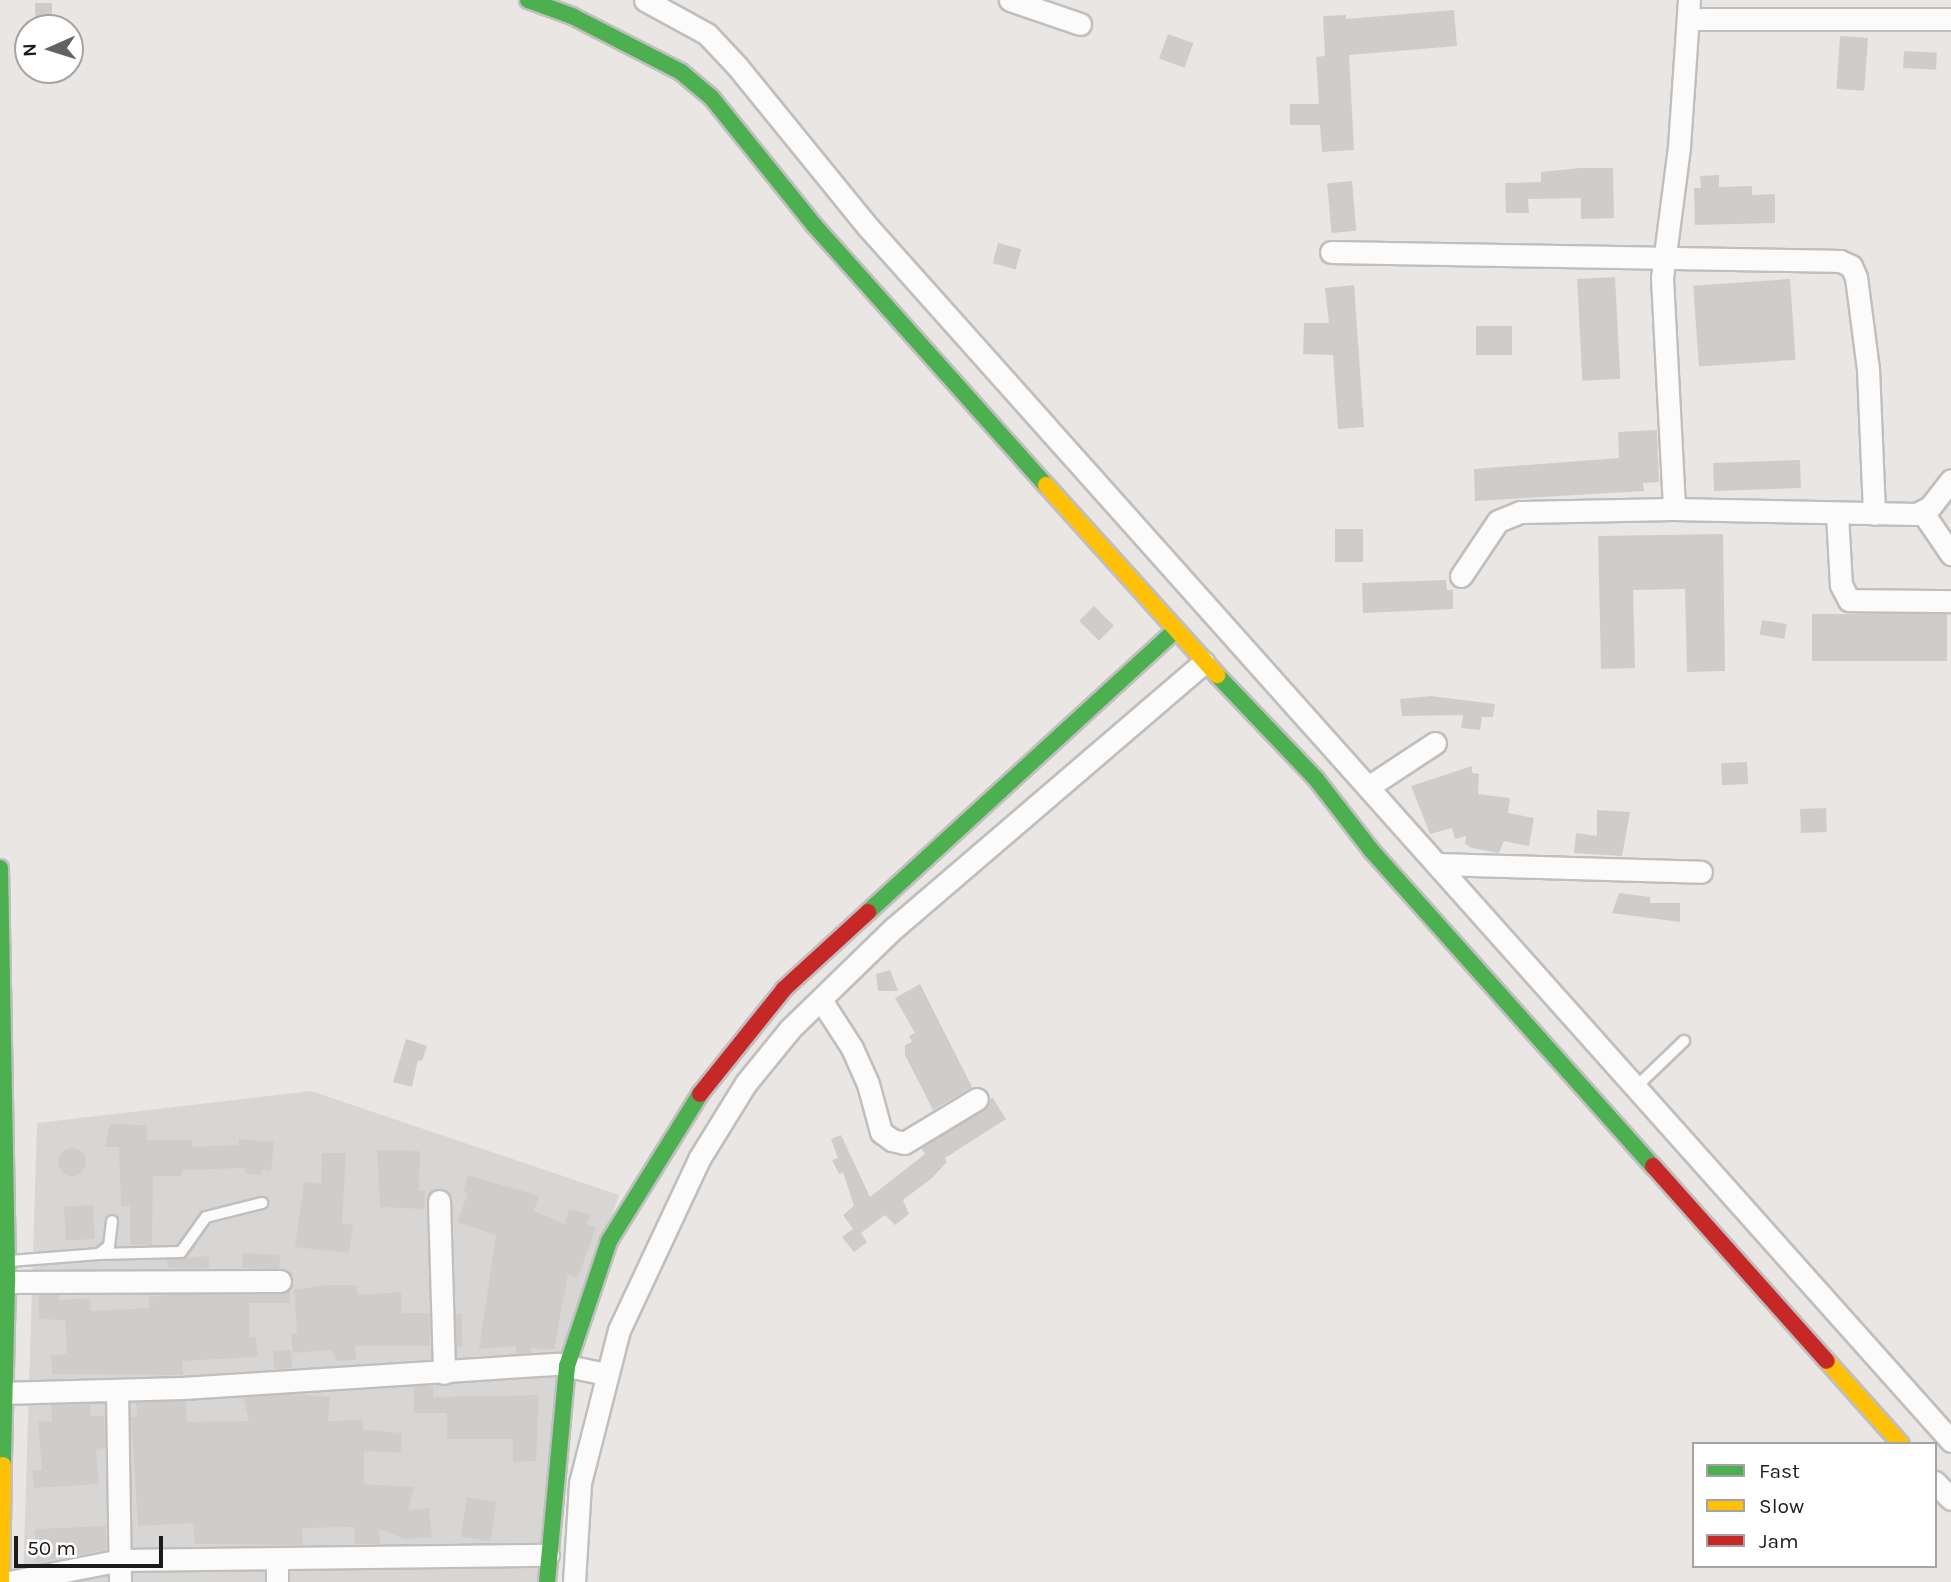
<!DOCTYPE html>
<style>
body{margin:0}
#map{position:relative;width:1951px;height:1582px;overflow:hidden;background:#e9e6e3;font-family:Karla,sans-serif}
div>[style]{position:absolute}
[style*='--x']{left:calc(var(--x)*1px);top:calc(var(--y)*1px);width:calc(var(--w)*1px);rotate:calc(var(--a)*1deg)}
.residential>*{inset:0;background:#d8d6d5}
.building>*{inset:0;background:#d0ccca;transform-origin:0 0}
.round{border-radius:50%}
.roads{filter:drop-shadow(2px 0 #c0bfbe) drop-shadow(-2px 0 #c0bfbe) drop-shadow(0 2px #c0bfbe) drop-shadow(0 -2px #c0bfbe)}
.lane>*{height:10px;margin:-5px;padding:0 5px;transform-origin:5px;border-radius:5px;background:#fcfbfb}
.street>*{height:21px;margin:-10.5px;padding:0 10.5px;transform-origin:10.5px;border-radius:10.5px;background:#fcfbfb}
.fast>*{height:16px;margin:-8px;padding:0 8px;transform-origin:8px;border-radius:8px;background:#4caf50}
.slow>*{height:16px;margin:-8px;padding:0 8px;transform-origin:8px;border-radius:8px;background:#ffc107}
.jam>*{height:16px;margin:-8px;padding:0 8px;transform-origin:8px;border-radius:8px;background:#c62828}
span{translate:-50% -50%;white-space:nowrap;text-align:center;line-height:1.15;-webkit-text-stroke:5px #fff;paint-order:stroke}
.legend{position:absolute;left:1692px;top:1442px;width:245px;height:126px;box-sizing:border-box;background:#fff;border:2px solid #a4a4a4;margin:0;padding:9px 12px;list-style:none;font-size:21px;color:#1b1b1b}
.legend li{display:flex;align-items:center;gap:14px;height:35px}
.legend b{width:35px;border:2px solid #a4a4a4}
.north{position:absolute;left:14px;top:14px;width:70px;height:70px;box-sizing:border-box;background:#fff;border:2px solid #a4a4a4;border-radius:50%;rotate:267deg;font-size:19px;font-weight:700;line-height:28px;text-align:center;color:#1b1b1b}
.north::after{content:'';display:block;margin:auto;width:24px;height:32px;background:#636261;clip-path:polygon(50% 0,100% 100%,50% 72%,0 100%)}
.scale{position:absolute;left:14px;top:1536px;width:149px;height:32px;box-sizing:border-box;border:4px solid #1b1b1b;border-top:0;padding-left:9px;font-size:21px;line-height:24px;white-space:nowrap;color:#1b1b1b;-webkit-text-stroke:5px #fff;paint-order:stroke}
</style>
<div id="map">
<div class="residential">
<div style="clip-path:polygon(311px 1091px,619px 1195px,558px 1364px,550px 1582px,23px 1582px,37px 1123px)"></div>
</div>
<div class="building">
<div style="left:35px;top:3px;width:17px;height:16px"></div>
<div style="clip-path:polygon(1454px 10px,1457px 46px,1349px 55px,1354px 150px,1322px 152px,1320px 125px,1290px 125px,1290px 104px,1319px 104px,1316px 57px,1325px 56px,1323px 16px,1346px 15px,1346px 19px)"></div>
<div style="left:1168px;top:34px;width:27px;height:26px;rotate:20deg"></div>
<div style="left:1840px;top:36px;width:28px;height:53px;rotate:4deg"></div>
<div style="left:1904px;top:51px;width:33px;height:17px;rotate:3deg"></div>
<div style="clip-path:polygon(1580px 168px,1613px 168px,1614px 218px,1581px 219px,1581px 198px,1528px 199px,1529px 213px,1506px 213px,1505px 183px,1541px 182px,1541px 172px)"></div>
<div style="clip-path:polygon(1719px 175px,1719px 187px,1752px 186px,1752px 195px,1775px 194px,1775px 223px,1695px 225px,1694px 188px,1701px 188px,1700px 176px)"></div>
<div style="left:1352px;top:181px;width:50px;height:25px;rotate:85deg"></div>
<div style="left:998px;top:243px;width:24px;height:21px;rotate:15deg"></div>
<div style="left:1615px;top:277px;width:102px;height:38px;rotate:87deg"></div>
<div style="left:1790px;top:279px;width:81px;height:97px;rotate:86deg"></div>
<div style="clip-path:polygon(1354px 285px,1364px 427px,1338px 429px,1333px 355px,1303px 354px,1304px 323px,1329px 323px,1325px 288px)"></div>
<div style="left:1512px;top:326px;width:29px;height:36px;rotate:90deg"></div>
<div style="clip-path:polygon(1657px 430px,1659px 482px,1643px 483px,1644px 491px,1475px 501px,1474px 469px,1619px 458px,1618px 432px)"></div>
<div style="left:1800px;top:460px;width:28px;height:87px;rotate:88deg"></div>
<div style="left:1335px;top:529px;width:28px;height:33px"></div>
<div style="clip-path:polygon(1723px 534px,1725px 671px,1687px 672px,1685px 589px,1633px 590px,1635px 668px,1601px 669px,1598px 536px)"></div>
<div style="clip-path:polygon(1446px 580px,1447px 590px,1453px 590px,1453px 609px,1363px 613px,1362px 583px)"></div>
<div style="left:1094px;top:606px;width:28px;height:21px;rotate:45deg"></div>
<div style="left:1812px;top:614px;width:135px;height:47px"></div>
<div style="left:1762px;top:620px;width:25px;height:15px;rotate:9deg"></div>
<div style="clip-path:polygon(1431px 696px,1495px 704px,1493px 717px,1482px 717px,1480px 730px,1461px 728px,1463px 715px,1402px 716px,1400px 699px)"></div>
<div style="left:1747px;top:762px;width:22px;height:26px;rotate:87deg"></div>
<div style="clip-path:polygon(1472px 766px,1472px 773px,1479px 774px,1478px 794px,1510px 798px,1508px 813px,1534px 818px,1529px 846px,1504px 841px,1499px 853px,1472px 848px,1465px 844px,1466px 836px,1455px 839px,1452px 828px,1430px 834px,1411px 786px)"></div>
<div style="left:1826px;top:808px;width:24px;height:26px;rotate:88deg"></div>
<div style="clip-path:polygon(1597px 810px,1630px 812px,1622px 856px,1574px 853px,1576px 833px,1597px 836px)"></div>
<div style="clip-path:polygon(1619px 893px,1650px 897px,1650px 903px,1680px 903px,1680px 922px,1612px 913px)"></div>
<div style="clip-path:polygon(890px 970px,898px 991px,878px 991px,876px 974px)"></div>
<div style="clip-path:polygon(920px 984px,972px 1087px,933px 1110px,905px 1055px,905px 1045px,912px 1042px,909px 1036px,915px 1033px,895px 998px)"></div>
<div style="clip-path:polygon(406px 1039px,427px 1046px,422px 1061px,418px 1060px,412px 1087px,393px 1082px)"></div>
<div style="clip-path:polygon(992px 1097px,1006px 1119px,945px 1158px,947px 1162px,932px 1178px,903px 1200px,909px 1214px,895px 1225px,885px 1215px,861px 1233px,867px 1242px,854px 1252px,842px 1237px,853px 1229px,843px 1215px,854px 1206px,843px 1172px,839px 1174px,832px 1160px,838px 1158px,831px 1139px,841px 1135px,870px 1197px,925px 1154px,921px 1148px,984px 1110px)"></div>
<div style="clip-path:polygon(110px 1124px,147px 1125px,147px 1140px,192px 1140px,192px 1147px,239px 1145px,239px 1139px,274px 1142px,271px 1171px,261px 1170px,261px 1175px,245px 1173px,245px 1168px,182px 1170px,182px 1176px,153px 1176px,152px 1245px,130px 1245px,130px 1206px,121px 1206px,119px 1147px,105px 1147px)"></div>
<div class="round" style="left:58px;top:1148px;width:28px;height:28px"></div>
<div style="clip-path:polygon(377px 1150px,420px 1151px,419px 1191px,425px 1191px,424px 1209px,380px 1207px)"></div>
<div style="clip-path:polygon(322px 1153px,346px 1153px,342px 1223px,353px 1225px,349px 1253px,295px 1247px,304px 1182px,321px 1184px)"></div>
<div style="clip-path:polygon(468px 1175px,539px 1196px,534px 1211px,564px 1224px,569px 1209px,590px 1215px,587px 1224px,596px 1228px,577px 1279px,568px 1274px,554px 1350px,531px 1348px,531px 1353px,516px 1354px,516px 1346px,479px 1349px,496px 1235px,457px 1222px,468px 1193px,463px 1192px)"></div>
<div style="left:93px;top:1205px;width:34px;height:29px;rotate:87deg"></div>
<div style="left:243px;top:1253px;width:37px;height:15px;rotate:3deg"></div>
<div style="clip-path:polygon(209px 1256px,209px 1268px,168px 1268px,167px 1260px)"></div>
<div style="clip-path:polygon(326px 1285px,356px 1285px,357px 1295px,401px 1292px,402px 1313px,429px 1313px,430px 1346px,355px 1346px,356px 1360px,337px 1361px,331px 1350px,293px 1353px,291px 1334px,297px 1333px,294px 1290px)"></div>
<div style="clip-path:polygon(290px 1289px,290px 1303px,249px 1303px,250px 1337px,256px 1337px,258px 1357px,182px 1361px,183px 1375px,52px 1374px,51px 1355px,67px 1354px,65px 1320px,39px 1319px,38px 1295px,59px 1295px,59px 1300px,90px 1298px,91px 1311px,149px 1308px,148px 1297px,169px 1295px,280px 1294px)"></div>
<div style="clip-path:polygon(455px 1314px,462px 1314px,462px 1347px,456px 1347px)"></div>
<div style="left:291px;top:1350px;width:18px;height:18px;rotate:87deg"></div>
<div style="clip-path:polygon(414px 1386px,433px 1386px,433px 1397px,539px 1395px,536px 1461px,513px 1462px,513px 1439px,447px 1439px,447px 1413px,414px 1413px)"></div>
<div style="clip-path:polygon(294px 1394px,330px 1397px,328px 1421px,363px 1420px,363px 1430px,402px 1433px,401px 1453px,364px 1451px,364px 1484px,414px 1487px,408px 1510px,429px 1508px,432px 1537px,405px 1539px,379px 1529px,380px 1544px,355px 1544px,354px 1527px,302px 1528px,303px 1545px,195px 1544px,193px 1523px,138px 1526px,131px 1417px,137px 1417px,136px 1402px,186px 1401px,187px 1422px,249px 1421px,243px 1397px)"></div>
<div style="clip-path:polygon(90px 1404px,91px 1416px,104px 1416px,105px 1448px,96px 1449px,99px 1484px,34px 1488px,32px 1470px,42px 1470px,38px 1422px,52px 1421px,51px 1405px)"></div>
<div style="left:467px;top:1497px;width:30px;height:40px;rotate:9deg"></div>
<div style="clip-path:polygon(106px 1526px,106px 1550px,35px 1563px,35px 1529px)"></div>
</div>
<div class="roads">
<div class="lane">
<div style="--x:1635;--y:1088;--w:68;--a:-43.8"></div>
<div style="--x:99;--y:1254;--w:82;--a:-1.4"></div>
<div style="--x:181;--y:1252;--w:43;--a:-54.5"></div>
<div style="--x:206;--y:1217;--w:58;--a:-14"></div>
<div style="--x:10;--y:1261;--w:89;--a:-4.5"></div>
<div style="--x:99;--y:1254;--w:13;--a:-39"></div>
<div style="--x:109;--y:1246;--w:25;--a:-83"></div>
</div>
<div class="street">
<div style="--x:645;--y:0;--w:71;--a:28.7"></div>
<div style="--x:707;--y:34;--w:44;--a:46.8"></div>
<div style="--x:737;--y:66;--w:208;--a:50.9"></div>
<div style="--x:868;--y:227;--w:1627;--a:48.26"></div>
<div style="--x:1010;--y:0;--w:74;--a:18.9"></div>
<div style="--x:1689;--y:0;--w:147;--a:93.9"></div>
<div style="--x:1679;--y:147;--w:132;--a:97.4"></div>
<div style="--x:1662;--y:278;--w:231;--a:87"></div>
<div style="--x:1674;--y:509;--w:242;--a:1.2"></div>
<div style="--x:1916;--y:514;--w:16;--a:-27"></div>
<div style="--x:1930;--y:507;--w:34;--a:-52"></div>
<div style="--x:1688;--y:19;--w:263;--a:0"></div>
<div style="--x:1331;--y:252;--w:509;--a:1.01"></div>
<div style="--x:1840;--y:261;--w:12;--a:24"></div>
<div style="--x:1851;--y:266;--w:12;--a:66"></div>
<div style="--x:1856;--y:277;--w:93;--a:82.6"></div>
<div style="--x:1868;--y:369;--w:145;--a:87.6"></div>
<div style="--x:1923;--y:513;--w:50;--a:55.7"></div>
<div style="--x:1837;--y:514;--w:71;--a:86.8"></div>
<div style="--x:1841;--y:585;--w:17;--a:62"></div>
<div style="--x:1849;--y:600;--w:102;--a:0.6"></div>
<div style="--x:1461;--y:576;--w:66;--a:-56.1"></div>
<div style="--x:1498;--y:521;--w:24;--a:-22"></div>
<div style="--x:1520;--y:512;--w:154;--a:-1.1"></div>
<div style="--x:1368;--y:787;--w:80;--a:-33.3"></div>
<div style="--x:1437;--y:864;--w:264;--a:1.7"></div>
<div style="--x:821;--y:1000;--w:57;--a:57.1"></div>
<div style="--x:852;--y:1048;--w:39;--a:66"></div>
<div style="--x:868;--y:1084;--w:50;--a:74.8"></div>
<div style="--x:881;--y:1132;--w:14;--a:36"></div>
<div style="--x:892;--y:1140;--w:12;--a:14"></div>
<div style="--x:904;--y:1143;--w:85;--a:-31.1"></div>
<div style="--x:439;--y:1201;--w:172;--a:88.3"></div>
<div style="--x:7;--y:1282;--w:273;--a:-0.2"></div>
<div style="--x:117;--y:1391;--w:191;--a:89.1"></div>
<div style="--x:0;--y:1393;--w:183;--a:-1.6"></div>
<div style="--x:183;--y:1388;--w:376;--a:-3.7"></div>
<div style="--x:558;--y:1364;--w:49;--a:11.8"></div>
<div style="--x:1935;--y:1482;--w:23;--a:47"></div>
<div style="--x:9;--y:1582;--w:114;--a:-11.1"></div>
<div style="--x:121;--y:1560;--w:427;--a:-0.7"></div>
<div style="--x:277;--y:1582;--w:24;--a:-90"></div>
<div style="--x:574;--y:1582;--w:99;--a:-86.5"></div>
<div style="--x:580;--y:1483;--w:158;--a:-75.7"></div>
<div style="--x:619;--y:1330;--w:189;--a:-64.9"></div>
<div style="--x:699;--y:1159;--w:89;--a:-58.3"></div>
<div style="--x:746;--y:1083;--w:70;--a:-50.8"></div>
<div style="--x:790;--y:1029;--w:145;--a:-44.2"></div>
<div style="--x:894;--y:928;--w:408;--a:-40.6"></div>
</div>
<div class="fast">
<div style="--x:528;--y:0;--w:47;--a:20"></div>
<div style="--x:572;--y:16;--w:123;--a:27.2"></div>
<div style="--x:681;--y:72;--w:39;--a:40"></div>
<div style="--x:711;--y:97;--w:164;--a:51.2"></div>
<div style="--x:814;--y:225;--w:348;--a:48.3"></div>
<div style="--x:1217;--y:675;--w:144;--a:46.4"></div>
<div style="--x:1316;--y:779;--w:90;--a:52.2"></div>
<div style="--x:1371;--y:850;--w:424;--a:48.3"></div>
<div style="--x:0;--y:868;--w:414;--a:89"></div>
<div style="--x:7;--y:1282;--w:183;--a:91.3"></div>
<div style="--x:868;--y:912;--w:416;--a:-42.5"></div>
<div style="--x:547;--y:1582;--w:217;--a:-84.7"></div>
<div style="--x:567;--y:1366;--w:132;--a:-71.4"></div>
<div style="--x:609;--y:1241;--w:173;--a:-58.2"></div>
</div>
<div class="slow">
<div style="--x:1046;--y:485;--w:256;--a:48"></div>
<div style="--x:1827;--y:1361;--w:111;--a:48.3"></div>
<div style="--x:1;--y:1582;--w:117;--a:-89"></div>
</div>
<div class="jam">
<div style="--x:700;--y:1094;--w:134;--a:-51.3"></div>
<div style="--x:784;--y:989;--w:114;--a:-42.5"></div>
<div style="--x:1653;--y:1166;--w:261;--a:48.3"></div>
</div>
</div>
<ul class="legend">
<li><b style="height:9px;background:#4caf50"></b>Fast</li>
<li><b style="height:9px;background:#ffc107"></b>Slow</li>
<li><b style="height:9px;background:#c62828"></b>Jam</li>
</ul>
<div class="north">N</div>
<div class="scale">50 m</div>
</div>
